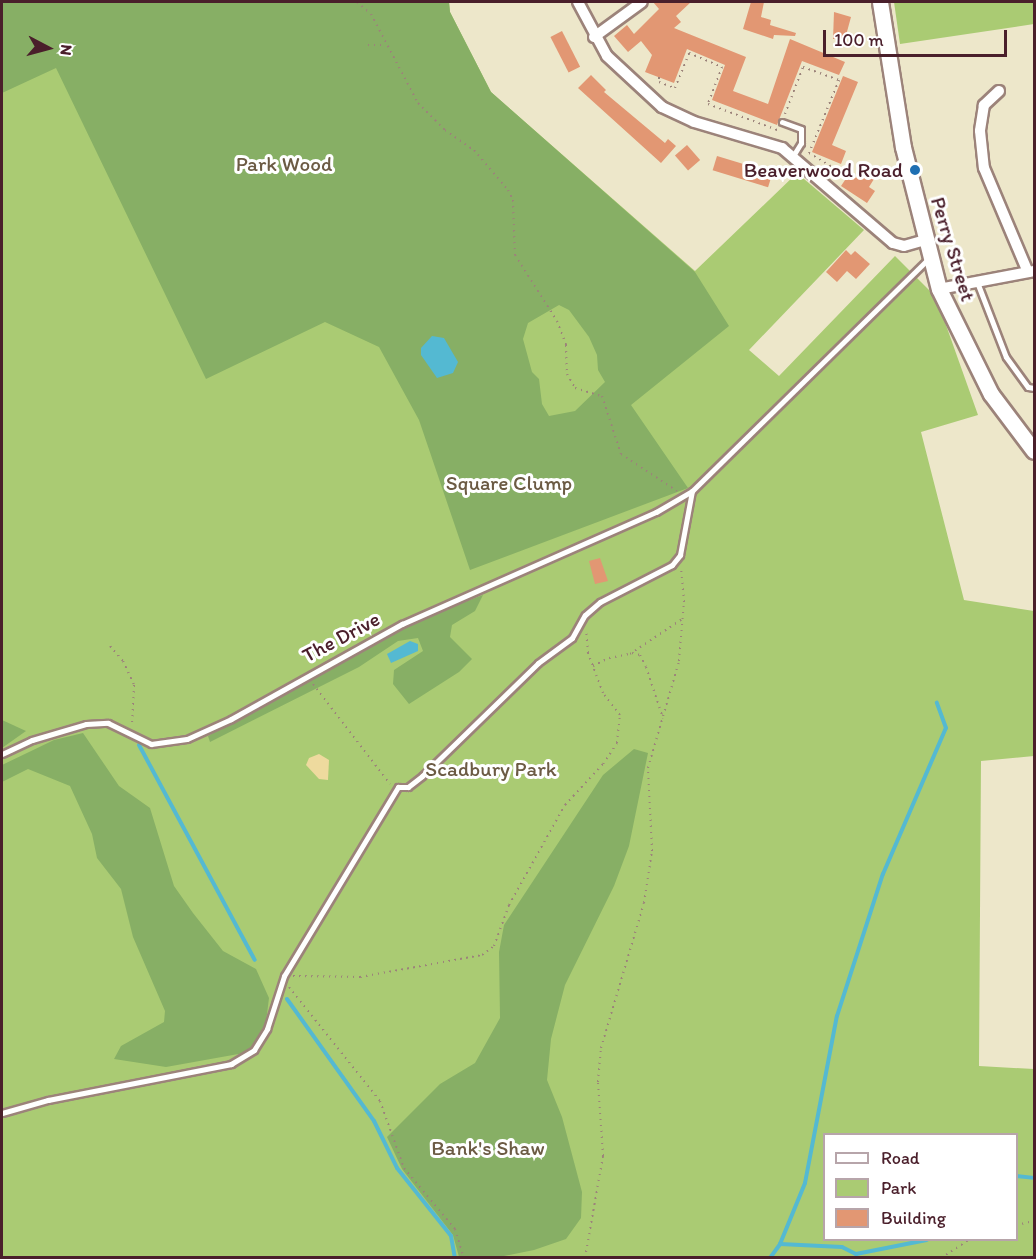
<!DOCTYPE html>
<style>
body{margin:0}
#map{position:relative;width:1036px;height:1259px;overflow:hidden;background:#ede7ca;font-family:Itim,sans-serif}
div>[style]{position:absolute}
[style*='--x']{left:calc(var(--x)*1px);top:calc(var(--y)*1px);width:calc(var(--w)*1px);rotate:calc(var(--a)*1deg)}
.green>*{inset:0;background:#aacb73}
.forest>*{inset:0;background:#87af65}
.sand>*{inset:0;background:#eeda9e}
.water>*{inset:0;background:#54b9d2}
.stream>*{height:4px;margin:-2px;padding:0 2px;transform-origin:2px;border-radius:2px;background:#54b9d2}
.building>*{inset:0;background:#e29773;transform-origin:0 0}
.path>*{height:2px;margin-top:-1px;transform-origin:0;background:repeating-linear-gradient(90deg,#9c837a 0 1.5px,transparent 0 6px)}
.roads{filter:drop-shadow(2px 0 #9c837a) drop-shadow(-2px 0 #9c837a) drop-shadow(0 2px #9c837a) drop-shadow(0 -2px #9c837a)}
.lane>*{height:5px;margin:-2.5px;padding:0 2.5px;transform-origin:2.5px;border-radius:2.5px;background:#fff}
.street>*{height:10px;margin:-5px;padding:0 5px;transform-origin:5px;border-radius:5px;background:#fff}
.primary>*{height:15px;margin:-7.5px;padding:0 7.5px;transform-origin:7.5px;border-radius:7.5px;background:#fff}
.dots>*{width:16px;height:16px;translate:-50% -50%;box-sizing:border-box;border:3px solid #fff;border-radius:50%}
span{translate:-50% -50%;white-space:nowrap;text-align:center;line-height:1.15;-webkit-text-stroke:6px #fff;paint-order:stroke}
.park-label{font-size:21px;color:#6c5b44}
.poi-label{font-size:21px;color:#4a1f2b}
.right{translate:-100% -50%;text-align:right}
.street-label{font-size:21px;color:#4a1f2b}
.frame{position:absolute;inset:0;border:3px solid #4a1f2b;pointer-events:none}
.legend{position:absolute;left:823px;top:1133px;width:195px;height:108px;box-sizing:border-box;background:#fff;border:2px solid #b7a5aa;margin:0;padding:8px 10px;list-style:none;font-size:18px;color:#4a1f2b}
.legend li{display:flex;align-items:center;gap:12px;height:30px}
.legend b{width:30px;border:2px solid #b7a5aa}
.north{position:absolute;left:18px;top:18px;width:60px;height:60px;-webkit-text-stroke:4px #fff;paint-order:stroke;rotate:96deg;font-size:16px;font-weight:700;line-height:24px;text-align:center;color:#4a1f2b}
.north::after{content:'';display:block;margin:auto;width:21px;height:27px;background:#4a1f2b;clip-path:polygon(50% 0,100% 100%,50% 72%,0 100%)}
.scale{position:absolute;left:823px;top:30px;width:184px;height:27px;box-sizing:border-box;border:3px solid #4a1f2b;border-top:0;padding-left:8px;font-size:18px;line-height:21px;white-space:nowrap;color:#4a1f2b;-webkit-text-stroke:4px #fff;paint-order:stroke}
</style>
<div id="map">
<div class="green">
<div style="clip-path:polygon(evenodd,2px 2px,449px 2px,450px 12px,491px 92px,695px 271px,797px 173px,864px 230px,749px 350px,779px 376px,895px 256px,936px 297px,978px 415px,921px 432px,964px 600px,1034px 611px,1034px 756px,981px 761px,979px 1066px,1034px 1069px,1034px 1257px,2px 1257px,2px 2px,824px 1134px,1016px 1134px,1016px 1240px,824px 1240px,824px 1134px)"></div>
<div style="clip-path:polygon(894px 2px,1034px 2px,1034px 24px,900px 44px)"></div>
</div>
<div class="forest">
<div style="clip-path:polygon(evenodd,2px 2px,449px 2px,450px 12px,491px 92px,695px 272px,729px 326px,631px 405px,688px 488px,470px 570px,419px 420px,379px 347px,325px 322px,206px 379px,56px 68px,2px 93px,2px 2px,559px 305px,569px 310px,589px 337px,597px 355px,598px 370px,605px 382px,575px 411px,549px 416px,542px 404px,539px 379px,532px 372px,523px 339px,528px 323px,559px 305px)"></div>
<div style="clip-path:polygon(483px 595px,475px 611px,452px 625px,450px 637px,472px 659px,459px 672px,409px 704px,393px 684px,394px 670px,423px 651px,418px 638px,398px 641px,359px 667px,210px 742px,208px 736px,407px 624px)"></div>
<div style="clip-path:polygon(2px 720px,26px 731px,2px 748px)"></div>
<div style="clip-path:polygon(83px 733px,119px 786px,150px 808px,174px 886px,193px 913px,223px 951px,256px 969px,269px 998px,266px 1022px,253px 1046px,244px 1053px,166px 1067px,114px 1059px,121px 1046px,164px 1022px,165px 1011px,133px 937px,121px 889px,97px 858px,92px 834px,70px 786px,28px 769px,2px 782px,2px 765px,54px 740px)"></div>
<div style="clip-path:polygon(634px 749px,648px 753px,629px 846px,614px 886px,565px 985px,551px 1039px,547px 1080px,562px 1117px,582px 1192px,581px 1218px,566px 1239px,534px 1250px,499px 1257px,459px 1257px,453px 1235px,402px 1169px,387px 1137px,440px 1084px,475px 1063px,500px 1018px,499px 952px,504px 925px,603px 775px)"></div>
</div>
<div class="sand">
<div style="clip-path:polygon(319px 754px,329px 760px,328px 780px,319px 779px,306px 765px,309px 758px)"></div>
</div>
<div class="water">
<div style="clip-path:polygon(432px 336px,444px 338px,458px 362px,453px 373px,437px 378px,421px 355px,421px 348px)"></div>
<div style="clip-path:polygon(410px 641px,418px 644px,418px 651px,391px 663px,387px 654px)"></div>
</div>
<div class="stream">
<div style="--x:139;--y:745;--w:244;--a:61.7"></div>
<div style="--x:287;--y:999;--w:150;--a:54.5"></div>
<div style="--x:374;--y:1121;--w:52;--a:63.9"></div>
<div style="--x:397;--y:1168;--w:87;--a:51.5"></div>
<div style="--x:451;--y:1236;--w:22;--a:80"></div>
<div style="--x:1016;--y:1176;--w:18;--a:6"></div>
<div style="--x:780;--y:1244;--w:66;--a:-67.7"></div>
<div style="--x:805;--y:1183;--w:170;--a:-79.2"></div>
<div style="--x:837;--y:1016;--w:149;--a:-72.1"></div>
<div style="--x:883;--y:874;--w:159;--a:-66.7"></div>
<div style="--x:946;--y:728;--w:27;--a:-110"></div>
<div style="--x:770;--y:1258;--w:17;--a:-54"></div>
<div style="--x:780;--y:1244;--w:62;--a:2.8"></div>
<div style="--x:842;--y:1247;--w:16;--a:27"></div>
<div style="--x:856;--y:1254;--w:72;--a:-11.2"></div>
</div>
<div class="building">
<div style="clip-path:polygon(653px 2px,691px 2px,676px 16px,681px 22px,674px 28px,746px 57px,733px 91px,768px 104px,790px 39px,845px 62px,839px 75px,802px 61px,777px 125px,712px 100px,725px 65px,687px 49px,674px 83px,645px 72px,652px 55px,641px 41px,628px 52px,614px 36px,627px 25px,634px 34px,659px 9px)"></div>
<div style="clip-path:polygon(751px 2px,764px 2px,761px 17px,771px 20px,770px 25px,796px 33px,795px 36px,774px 35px,773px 39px,743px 29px)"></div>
<div style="clip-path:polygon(834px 12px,851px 17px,845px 39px,833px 39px)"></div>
<div style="left:562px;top:31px;width:40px;height:13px;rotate:63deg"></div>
<div style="clip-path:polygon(591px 75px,606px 90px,604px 92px,665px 143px,668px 139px,676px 146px,661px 163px,578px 88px)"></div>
<div style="clip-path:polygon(843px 76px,858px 82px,832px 145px,846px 151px,841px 164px,812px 152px)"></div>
<div style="left:687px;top:145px;width:20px;height:16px;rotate:49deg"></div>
<div style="left:717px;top:156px;width:58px;height:15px;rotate:17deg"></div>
<div style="clip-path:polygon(861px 170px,874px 179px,869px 187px,875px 191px,867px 203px,841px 186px,849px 174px,856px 178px)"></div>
<div style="clip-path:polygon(846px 250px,851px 255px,855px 251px,870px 264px,856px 279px,847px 271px,837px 282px,826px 272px)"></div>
<div style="clip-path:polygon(600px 558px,608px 581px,595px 584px,589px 561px)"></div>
</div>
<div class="path">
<div style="--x:357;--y:2;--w:18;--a:41"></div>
<div style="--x:371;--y:14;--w:101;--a:62.2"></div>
<div style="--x:418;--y:103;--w:38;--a:45"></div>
<div style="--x:445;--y:130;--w:35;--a:35"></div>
<div style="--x:474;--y:150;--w:52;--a:49.6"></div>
<div style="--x:508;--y:190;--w:11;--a:63"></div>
<div style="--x:513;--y:200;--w:55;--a:87.9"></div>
<div style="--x:515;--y:255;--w:78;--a:57.5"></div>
<div style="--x:557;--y:321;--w:26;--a:69"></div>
<div style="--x:566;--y:345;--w:29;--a:88"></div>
<div style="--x:567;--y:374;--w:16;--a:60"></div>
<div style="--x:575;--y:388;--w:28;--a:17"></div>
<div style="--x:602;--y:396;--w:61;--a:71.9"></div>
<div style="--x:621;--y:454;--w:67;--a:33.5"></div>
<div style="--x:368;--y:45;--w:17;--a:0"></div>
<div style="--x:659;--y:77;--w:5;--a:90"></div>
<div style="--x:659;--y:82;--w:17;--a:21"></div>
<div style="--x:675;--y:88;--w:38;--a:-68"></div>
<div style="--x:689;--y:53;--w:36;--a:23"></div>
<div style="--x:722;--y:67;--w:40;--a:111"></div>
<div style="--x:708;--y:104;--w:74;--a:20.6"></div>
<div style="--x:785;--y:114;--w:50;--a:-69"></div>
<div style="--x:803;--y:67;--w:38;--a:20"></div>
<div style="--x:839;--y:80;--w:79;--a:112.3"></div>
<div style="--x:809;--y:153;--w:39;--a:31"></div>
<div style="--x:110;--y:646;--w:20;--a:49"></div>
<div style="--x:123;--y:661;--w:26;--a:65"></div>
<div style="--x:134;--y:685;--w:39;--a:93"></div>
<div style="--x:632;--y:653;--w:8;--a:14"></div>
<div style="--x:640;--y:655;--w:13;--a:63"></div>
<div style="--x:646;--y:667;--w:54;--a:71.6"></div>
<div style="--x:593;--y:666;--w:18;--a:-27"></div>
<div style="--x:609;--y:658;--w:21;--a:-11"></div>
<div style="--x:630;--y:654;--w:63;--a:-33.9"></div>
<div style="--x:313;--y:684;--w:126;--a:52.4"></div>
<div style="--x:293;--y:976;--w:67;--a:0.9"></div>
<div style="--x:360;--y:977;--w:124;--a:-10.2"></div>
<div style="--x:482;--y:955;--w:15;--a:-37"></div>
<div style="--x:494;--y:946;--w:44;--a:-69.9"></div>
<div style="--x:509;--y:905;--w:115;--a:-60.8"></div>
<div style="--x:565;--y:805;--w:56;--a:-47.2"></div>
<div style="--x:603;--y:764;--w:25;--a:-56"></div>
<div style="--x:617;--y:743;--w:28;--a:-84"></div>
<div style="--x:620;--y:715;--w:28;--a:-128"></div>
<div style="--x:603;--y:693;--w:43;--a:-110.6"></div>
<div style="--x:588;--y:653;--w:22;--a:-95"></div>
<div style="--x:289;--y:987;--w:146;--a:51.4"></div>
<div style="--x:380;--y:1101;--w:71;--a:70.3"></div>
<div style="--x:404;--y:1168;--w:80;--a:50.1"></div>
<div style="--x:455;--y:1229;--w:30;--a:73"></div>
<div style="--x:1016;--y:1225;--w:18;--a:-13"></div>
<div style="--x:585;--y:1258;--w:104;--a:-80"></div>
<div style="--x:603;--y:1156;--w:74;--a:-93.9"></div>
<div style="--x:598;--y:1082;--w:34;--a:-85"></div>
<div style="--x:601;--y:1048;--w:151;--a:-73.5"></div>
<div style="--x:644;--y:903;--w:53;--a:-81.3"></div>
<div style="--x:652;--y:851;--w:83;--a:-92.8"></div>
<div style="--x:648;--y:768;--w:111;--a:-73.8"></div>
<div style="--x:679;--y:661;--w:59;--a:-85.2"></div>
<div style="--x:684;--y:602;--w:33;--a:-95"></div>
<div style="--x:941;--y:1258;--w:33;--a:-33"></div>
</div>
<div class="roads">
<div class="lane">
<div style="--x:782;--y:122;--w:20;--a:20"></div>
<div style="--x:801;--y:129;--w:14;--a:90"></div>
<div style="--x:801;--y:143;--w:15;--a:122"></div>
<div style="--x:977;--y:282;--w:80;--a:68.9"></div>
<div style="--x:1006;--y:357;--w:37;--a:54"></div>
<div style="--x:1028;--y:387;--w:6;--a:9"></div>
<div style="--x:2;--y:754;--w:33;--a:-25"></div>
<div style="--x:32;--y:740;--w:56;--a:-16.5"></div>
<div style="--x:86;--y:724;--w:22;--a:-3"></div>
<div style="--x:108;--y:723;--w:48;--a:26"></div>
<div style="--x:151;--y:744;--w:36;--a:-8"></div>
<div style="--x:187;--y:739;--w:48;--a:-24.4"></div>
<div style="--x:231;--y:719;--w:196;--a:-29.1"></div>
<div style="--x:402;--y:624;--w:278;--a:-23.8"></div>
<div style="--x:656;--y:512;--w:42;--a:-30.3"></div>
<div style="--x:692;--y:491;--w:331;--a:-44.5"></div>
<div style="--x:2;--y:1113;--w:48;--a:-15.8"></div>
<div style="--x:48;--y:1100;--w:187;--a:-11.1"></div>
<div style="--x:231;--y:1064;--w:27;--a:-31"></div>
<div style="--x:254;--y:1050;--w:25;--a:-58"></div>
<div style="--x:267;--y:1029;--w:56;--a:-72.2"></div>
<div style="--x:284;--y:976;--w:221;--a:-58.9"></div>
<div style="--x:398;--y:787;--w:10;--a:0"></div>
<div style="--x:408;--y:787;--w:18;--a:-38"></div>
<div style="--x:422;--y:776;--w:162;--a:-44.2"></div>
<div style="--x:538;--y:663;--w:42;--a:-36.3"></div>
<div style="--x:572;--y:638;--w:26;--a:-61"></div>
<div style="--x:585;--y:615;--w:20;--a:-41"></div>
<div style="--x:600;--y:602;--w:81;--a:-27.2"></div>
<div style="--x:672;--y:565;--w:13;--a:-51"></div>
<div style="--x:680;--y:555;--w:65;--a:-79.4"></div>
</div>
<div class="street">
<div style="--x:578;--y:2;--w:61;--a:61.8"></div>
<div style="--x:607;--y:56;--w:75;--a:42.8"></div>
<div style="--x:662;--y:107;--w:35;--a:25"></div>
<div style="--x:694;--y:122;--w:92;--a:16.5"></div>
<div style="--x:782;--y:148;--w:146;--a:40.6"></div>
<div style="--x:893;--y:243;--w:11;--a:15"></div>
<div style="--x:904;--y:246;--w:22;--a:-16"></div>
<div style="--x:594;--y:37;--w:59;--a:-36.1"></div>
<div style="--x:999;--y:91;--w:21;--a:137"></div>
<div style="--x:984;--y:105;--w:26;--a:99"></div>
<div style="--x:980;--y:131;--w:37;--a:84"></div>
<div style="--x:984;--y:168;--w:113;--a:67.1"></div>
<div style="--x:939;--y:289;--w:97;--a:-10.7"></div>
</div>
<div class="primary">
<div style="--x:880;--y:2;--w:147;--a:81"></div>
<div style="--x:903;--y:147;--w:146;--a:75.8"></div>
<div style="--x:939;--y:289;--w:117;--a:63.7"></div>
<div style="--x:991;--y:394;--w:71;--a:53"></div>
</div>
</div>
<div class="dots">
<div style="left:915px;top:170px;background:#1f6fb2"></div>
</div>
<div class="park-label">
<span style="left:284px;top:164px">Park Wood</span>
<span style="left:509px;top:483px">Square Clump</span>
<span style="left:491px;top:769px">Scadbury Park</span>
<span style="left:488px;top:1148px">Bank's Shaw</span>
</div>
<div class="poi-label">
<span class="right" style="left:903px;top:170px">Beaverwood Road</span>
</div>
<div class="street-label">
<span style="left:953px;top:249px;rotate:73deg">Perry Street</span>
<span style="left:341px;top:637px;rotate:-28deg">The Drive</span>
</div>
<div class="frame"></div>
<ul class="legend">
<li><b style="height:8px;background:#fff"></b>Road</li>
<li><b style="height:16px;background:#aacb73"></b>Park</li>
<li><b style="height:16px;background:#e29773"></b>Building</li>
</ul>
<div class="north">N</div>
<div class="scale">100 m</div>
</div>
